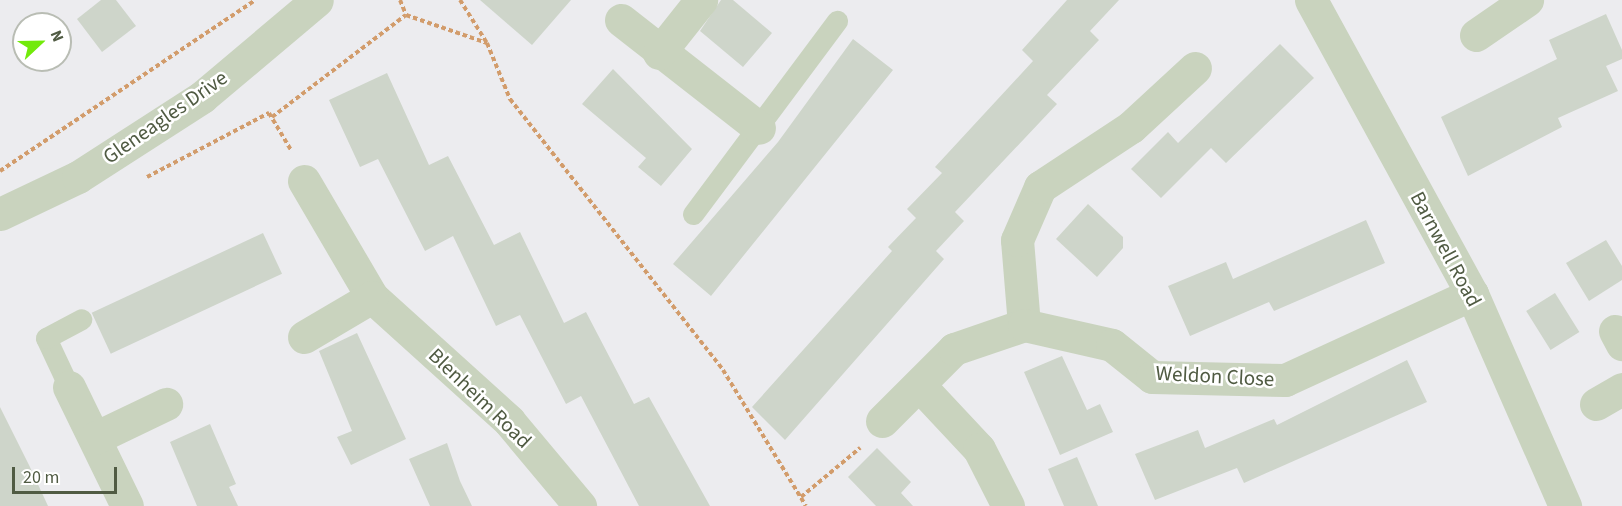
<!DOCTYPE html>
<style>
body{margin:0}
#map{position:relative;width:1622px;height:506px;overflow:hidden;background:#ececef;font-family:"Source Sans 3",sans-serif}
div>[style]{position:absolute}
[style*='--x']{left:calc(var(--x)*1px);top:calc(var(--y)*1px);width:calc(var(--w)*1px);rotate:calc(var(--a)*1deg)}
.building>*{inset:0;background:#ced5ca;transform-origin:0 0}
.path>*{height:4px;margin-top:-2px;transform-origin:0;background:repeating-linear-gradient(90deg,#d29c6b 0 4.5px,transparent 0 7.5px)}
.service>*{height:21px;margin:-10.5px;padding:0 10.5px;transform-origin:10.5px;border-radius:10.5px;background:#c9d3be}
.minor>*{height:33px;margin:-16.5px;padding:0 16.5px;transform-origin:16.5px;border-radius:16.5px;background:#c9d3be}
.tertiary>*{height:33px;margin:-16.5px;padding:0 16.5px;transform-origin:16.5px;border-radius:16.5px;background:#c9d3be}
span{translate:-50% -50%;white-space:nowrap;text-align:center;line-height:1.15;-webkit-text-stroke:5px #fff;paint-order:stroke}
.street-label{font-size:21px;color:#505b43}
.north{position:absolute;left:12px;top:12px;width:60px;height:60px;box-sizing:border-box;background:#fff;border:2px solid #b9bdb4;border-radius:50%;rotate:68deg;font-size:16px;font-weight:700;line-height:24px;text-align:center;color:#505b43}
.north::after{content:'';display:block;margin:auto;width:21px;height:27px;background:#72ea0b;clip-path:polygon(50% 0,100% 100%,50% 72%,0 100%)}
.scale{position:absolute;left:12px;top:467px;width:105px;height:27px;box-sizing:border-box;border:3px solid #505b43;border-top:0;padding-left:8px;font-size:18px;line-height:21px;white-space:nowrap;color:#505b43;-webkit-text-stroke:4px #fff;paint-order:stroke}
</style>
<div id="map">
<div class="building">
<div style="clip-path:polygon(101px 0,116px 0,136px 26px,102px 52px,77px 19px)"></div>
<div style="clip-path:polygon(480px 0,571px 0,532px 45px)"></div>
<div style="clip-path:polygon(721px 0,733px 0,772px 33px,743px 67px,700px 31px)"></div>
<div style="clip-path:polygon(1067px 0,1119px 0,1090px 31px,1099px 40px,1047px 95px,1057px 104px,955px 212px,964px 221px,936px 251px,944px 259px,785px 440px,752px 407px,892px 251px,888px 247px,916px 218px,907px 209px,942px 173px,935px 167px,1033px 61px,1022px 50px)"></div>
<div style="clip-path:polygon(1606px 14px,1622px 50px,1622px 59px,1606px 66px,1618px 91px,1558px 118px,1562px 127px,1468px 176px,1441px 117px,1557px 59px,1549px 40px)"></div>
<div style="clip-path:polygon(853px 39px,893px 70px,711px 296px,673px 264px,778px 142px)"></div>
<div style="clip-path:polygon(1280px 44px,1314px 78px,1226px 163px,1211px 148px,1161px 198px,1131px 169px,1168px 132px,1178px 143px)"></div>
<div style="clip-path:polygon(613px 69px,692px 149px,661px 186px,638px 167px,646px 158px,582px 104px)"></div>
<div style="clip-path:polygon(387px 73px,429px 165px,448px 156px,494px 245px,520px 232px,564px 323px,586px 312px,634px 404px,649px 397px,710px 506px,639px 506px,581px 396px,566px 404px,520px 315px,496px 326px,453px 236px,425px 251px,378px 159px,360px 167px,329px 100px)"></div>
<div style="clip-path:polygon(1088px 204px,1123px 237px,1123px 248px,1097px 277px,1056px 239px)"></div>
<div style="clip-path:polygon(1366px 220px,1385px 263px,1274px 311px,1269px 302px,1190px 336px,1168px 286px,1226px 262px,1233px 279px)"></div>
<div style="left:263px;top:233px;width:45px;height:189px;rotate:65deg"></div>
<div style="clip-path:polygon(1606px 240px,1622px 266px,1622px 280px,1589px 301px,1566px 263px)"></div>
<div style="left:1555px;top:293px;width:46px;height:34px;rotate:58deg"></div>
<div style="clip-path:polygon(357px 333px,406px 439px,351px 465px,337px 437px,352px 431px,319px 351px)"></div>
<div style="clip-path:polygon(1062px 356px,1087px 410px,1100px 404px,1113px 432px,1060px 455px,1024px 372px)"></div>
<div style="clip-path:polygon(1407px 360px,1427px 402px,1244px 483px,1237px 468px,1155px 500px,1135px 454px,1198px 430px,1205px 448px,1274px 419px,1277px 425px)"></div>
<div style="clip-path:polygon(0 407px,29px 465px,48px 506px,0 506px)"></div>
<div style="clip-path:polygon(210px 424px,236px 484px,229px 487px,238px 506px,197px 506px,170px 442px)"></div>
<div style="clip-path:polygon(447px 443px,460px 481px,472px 506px,430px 506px,409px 459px)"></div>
<div style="clip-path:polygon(877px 448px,911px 482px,901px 493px,913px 506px,876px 506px,848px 477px)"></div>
<div style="clip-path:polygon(1077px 457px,1098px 506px,1064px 506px,1048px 469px)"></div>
</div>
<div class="path">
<div style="--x:400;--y:0;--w:16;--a:68"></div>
<div style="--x:460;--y:0;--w:51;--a:57.9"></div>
<div style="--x:487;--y:43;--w:61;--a:67.7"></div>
<div style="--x:510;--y:99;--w:345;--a:51.8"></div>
<div style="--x:723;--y:370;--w:159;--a:58.6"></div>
<div style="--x:272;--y:117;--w:168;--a:-37.3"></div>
<div style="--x:406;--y:15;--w:86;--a:19.1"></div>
<div style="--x:0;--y:171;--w:307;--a:-33.8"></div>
<div style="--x:147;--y:177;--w:138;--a:-27.7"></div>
<div style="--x:269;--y:113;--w:43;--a:59.3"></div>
<div style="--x:801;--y:497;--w:77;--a:-39.7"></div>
</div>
<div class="service">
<div style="--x:693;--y:214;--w:241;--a:-53.3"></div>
<div style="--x:69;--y:387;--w:54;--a:-115.1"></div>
<div style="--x:46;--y:338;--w:40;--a:-28"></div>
</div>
<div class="minor">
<div style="--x:1311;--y:0;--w:335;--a:61.3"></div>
<div style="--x:1472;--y:294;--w:232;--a:66.3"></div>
<div style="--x:621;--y:20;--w:175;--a:38"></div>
<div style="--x:1476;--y:35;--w:62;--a:-34.5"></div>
<div style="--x:659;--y:53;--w:68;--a:-51.6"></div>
<div style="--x:304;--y:181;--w:134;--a:59.6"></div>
<div style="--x:372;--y:297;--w:185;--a:42.1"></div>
<div style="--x:509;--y:421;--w:111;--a:50.1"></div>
<div style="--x:1024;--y:325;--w:85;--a:-94.7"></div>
<div style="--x:1017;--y:240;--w:58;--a:-66.5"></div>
<div style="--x:1040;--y:187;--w:109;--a:-33.4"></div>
<div style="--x:1131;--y:127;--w:87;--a:-42.7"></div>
<div style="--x:1615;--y:331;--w:15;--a:62"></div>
<div style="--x:304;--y:337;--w:79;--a:-30.5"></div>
<div style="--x:920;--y:386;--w:86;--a:46.9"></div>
<div style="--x:979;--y:449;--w:64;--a:63"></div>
<div style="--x:69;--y:387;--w:132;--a:64"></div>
<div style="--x:1596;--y:404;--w:30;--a:-30"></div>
<div style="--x:882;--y:421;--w:102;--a:-45"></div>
<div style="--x:954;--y:349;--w:74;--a:-18.9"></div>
<div style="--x:1024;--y:325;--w:90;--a:12.8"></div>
<div style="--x:1112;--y:345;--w:51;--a:38.7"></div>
<div style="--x:1152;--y:377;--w:133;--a:1.3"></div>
<div style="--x:1285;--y:380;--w:206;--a:-24.7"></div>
<div style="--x:95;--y:438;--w:79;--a:-25.6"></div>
</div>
<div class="tertiary">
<div style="--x:0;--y:214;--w:86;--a:-25.4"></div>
<div style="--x:78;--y:177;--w:148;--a:-32.8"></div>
<div style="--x:202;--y:97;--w:150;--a:-40.1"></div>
</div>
<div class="street-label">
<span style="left:165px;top:117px;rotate:-35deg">Gleneagles Drive</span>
<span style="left:1446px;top:249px;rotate:62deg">Barnwell Road</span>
<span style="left:1215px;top:376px;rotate:3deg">Weldon Close</span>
<span style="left:480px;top:398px;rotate:44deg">Blenheim Road</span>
</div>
<div class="north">N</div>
<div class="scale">20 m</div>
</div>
